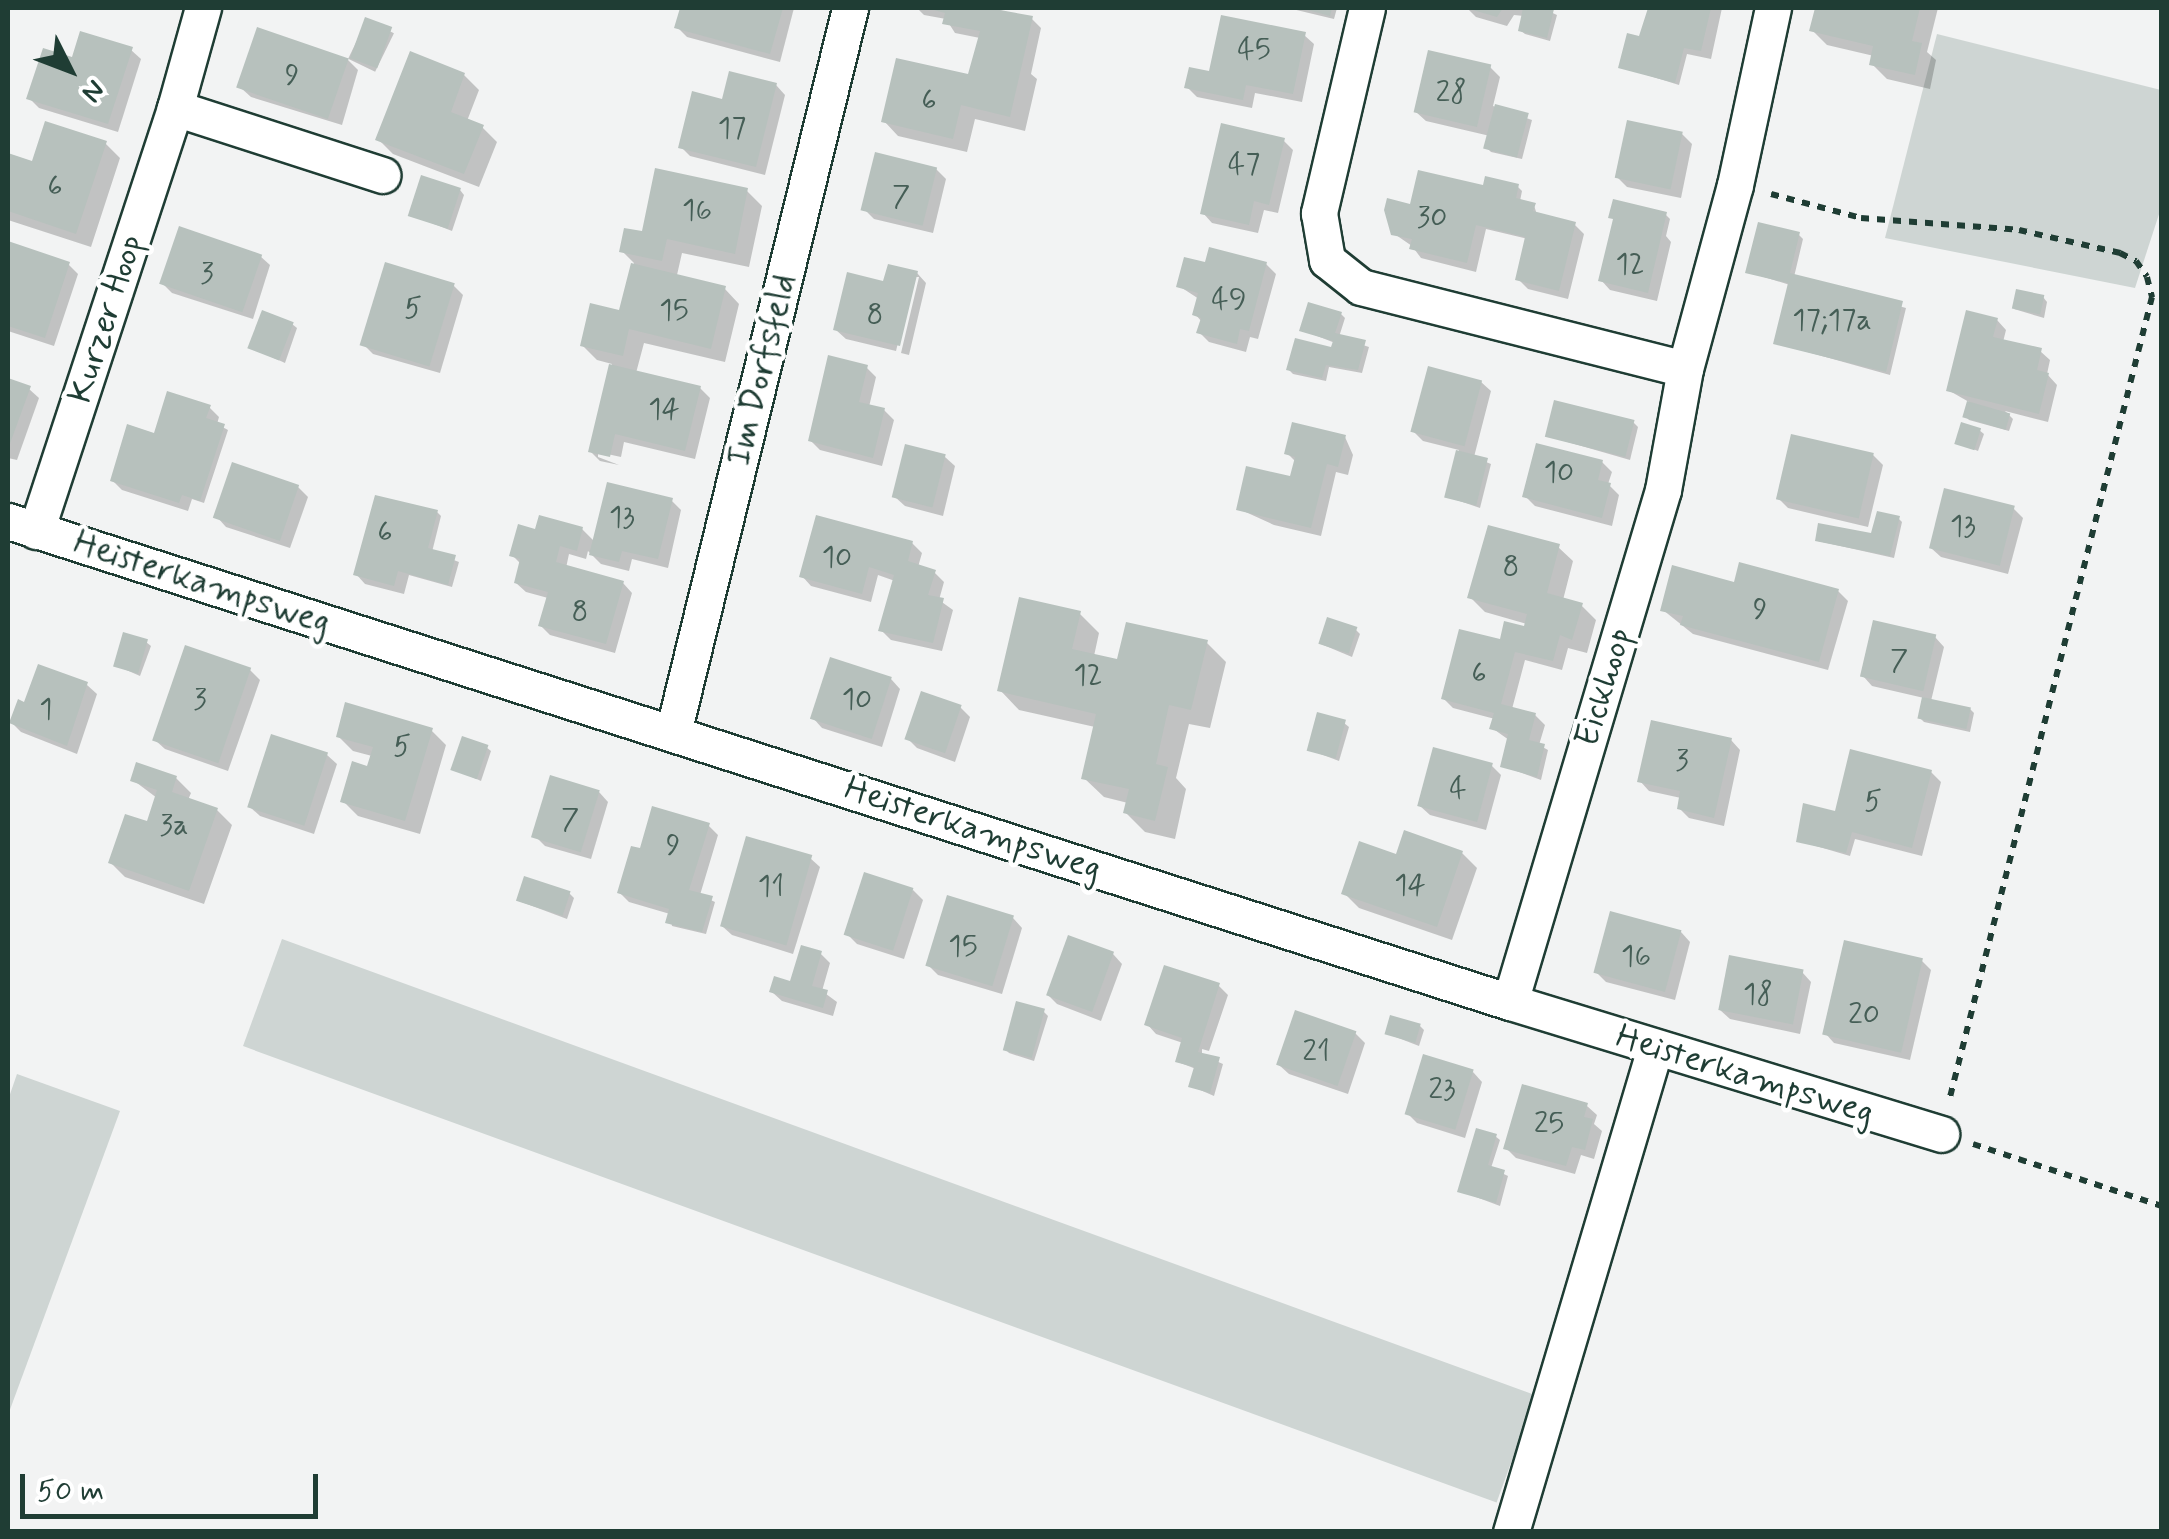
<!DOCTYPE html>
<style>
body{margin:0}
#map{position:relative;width:2169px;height:1539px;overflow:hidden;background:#f2f3f3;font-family:Mynerve,sans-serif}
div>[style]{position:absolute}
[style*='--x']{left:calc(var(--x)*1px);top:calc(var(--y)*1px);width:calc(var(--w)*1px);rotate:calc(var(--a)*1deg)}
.green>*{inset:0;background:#ced5d3;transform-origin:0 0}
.shadow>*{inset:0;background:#0003;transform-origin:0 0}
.building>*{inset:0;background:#b7c1bd;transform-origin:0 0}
.path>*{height:6px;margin-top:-3px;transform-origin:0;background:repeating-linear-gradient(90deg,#1f3d34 0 8px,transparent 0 16px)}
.roads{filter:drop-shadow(2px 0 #1f3d34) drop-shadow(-2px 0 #1f3d34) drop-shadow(0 2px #1f3d34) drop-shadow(0 -2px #1f3d34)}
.minor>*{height:35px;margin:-17.5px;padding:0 17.5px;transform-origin:17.5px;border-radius:17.5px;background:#fff}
span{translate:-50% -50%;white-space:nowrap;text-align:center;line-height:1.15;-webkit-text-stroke:9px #fff;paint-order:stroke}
.number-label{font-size:30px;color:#455e56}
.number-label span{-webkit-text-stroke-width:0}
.street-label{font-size:35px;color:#1f3d34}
.frame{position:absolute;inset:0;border:10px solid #1f3d34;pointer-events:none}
.north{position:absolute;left:20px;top:20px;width:100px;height:100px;-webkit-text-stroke:8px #fff;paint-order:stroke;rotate:132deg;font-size:28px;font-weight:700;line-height:40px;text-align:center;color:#1f3d34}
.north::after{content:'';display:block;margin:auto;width:35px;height:45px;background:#1f3d34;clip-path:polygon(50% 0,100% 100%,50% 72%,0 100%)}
.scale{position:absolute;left:20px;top:1474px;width:298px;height:45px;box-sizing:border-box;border:5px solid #1f3d34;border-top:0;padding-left:12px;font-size:30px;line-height:35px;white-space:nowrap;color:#1f3d34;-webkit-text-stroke:8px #fff;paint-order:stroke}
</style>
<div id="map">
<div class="green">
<div style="clip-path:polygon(1937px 34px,2161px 90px,2161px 208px,2135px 288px,1885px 238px)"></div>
<div style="left:282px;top:939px;width:1334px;height:114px;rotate:20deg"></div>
<div style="clip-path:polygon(17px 1074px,120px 1111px,8px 1415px,8px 1100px)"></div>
</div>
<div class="shadow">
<div style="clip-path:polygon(682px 8px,794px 8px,780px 62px,687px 37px,677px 27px)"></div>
<div style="clip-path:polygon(917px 8px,991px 8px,1031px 18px,1041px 28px,1031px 74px,1037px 79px,1025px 131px,975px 119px,967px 152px,898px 136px,884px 121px,969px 77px,980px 38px,955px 33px,946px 19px,924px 15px)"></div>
<div style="clip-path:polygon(1288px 8px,1337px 8px,1334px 19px)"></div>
<div style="clip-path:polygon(1467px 8px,1542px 8px,1557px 15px,1550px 41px,1525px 34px,1520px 30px,1524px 16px,1514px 15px,1507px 26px,1476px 17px)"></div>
<div style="clip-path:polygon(1651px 8px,1722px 8px,1711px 59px,1687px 54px,1679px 85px,1621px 67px,1641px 39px)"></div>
<div style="clip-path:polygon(1817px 8px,1938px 8px,1927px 52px,1936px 60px,1930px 89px,1887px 79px,1872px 64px,1874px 56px,1827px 45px,1812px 30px)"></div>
<div style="left:367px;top:20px;width:30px;height:43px;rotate:26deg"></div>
<div style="clip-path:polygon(1304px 35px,1314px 44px,1302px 102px,1255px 93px,1252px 108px,1197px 97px,1187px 87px)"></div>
<div style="clip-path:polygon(131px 50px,141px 59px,118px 132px,39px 108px,29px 98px,73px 60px)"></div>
<div style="clip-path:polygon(348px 60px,358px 70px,342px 125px,251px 97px,241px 88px)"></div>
<div style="clip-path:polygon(1490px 67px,1500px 77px,1493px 106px,1532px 120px,1522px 159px,1491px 152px,1487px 148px,1490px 136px,1426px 121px,1416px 112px)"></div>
<div style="clip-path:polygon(464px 75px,479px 90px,467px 121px,482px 127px,497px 142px,479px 187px,393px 154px,378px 139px)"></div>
<div style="clip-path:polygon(776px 85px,785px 95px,765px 175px,690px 156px,681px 147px,724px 102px)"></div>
<div style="clip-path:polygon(1682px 134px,1692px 144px,1681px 198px,1627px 187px,1617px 177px)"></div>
<div style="clip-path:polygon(1283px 140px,1293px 150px,1278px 213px,1264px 210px,1258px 233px,1212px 223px,1203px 213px)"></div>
<div style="clip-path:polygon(105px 143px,120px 158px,91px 247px,8px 220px,8px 156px,34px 164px)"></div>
<div style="clip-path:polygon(936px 169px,946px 179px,933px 233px,874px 219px,864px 209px)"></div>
<div style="clip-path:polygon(1518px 187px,1522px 191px,1520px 201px,1534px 205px,1537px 215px,1574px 224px,1584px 234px,1568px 299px,1528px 289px,1518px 279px,1528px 239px,1486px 229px,1476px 272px,1421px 258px,1412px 246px,1393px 233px,1412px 207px,1485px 188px)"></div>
<div style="clip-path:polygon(460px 190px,464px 195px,452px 231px,411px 215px)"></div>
<div style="clip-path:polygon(747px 191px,762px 206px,749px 267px,682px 253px,677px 275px,725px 289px,739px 304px,725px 362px,644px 343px,636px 373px,700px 388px,710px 398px,695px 459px,624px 442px,621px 457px,598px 452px,598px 457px,619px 465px,600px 461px,590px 451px,612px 364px,597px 360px,582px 345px,621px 314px,634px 263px,622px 251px,644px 234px)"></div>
<div style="clip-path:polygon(1666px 215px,1670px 219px,1666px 236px,1671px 242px,1657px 301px,1610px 290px,1601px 280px)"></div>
<div style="clip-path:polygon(1799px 235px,1803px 239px,1794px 277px,1906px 308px,1890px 375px,1775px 343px,1790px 285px,1748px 272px)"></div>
<div style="clip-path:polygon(8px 244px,69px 265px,78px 274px,54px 346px,8px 331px)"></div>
<div style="clip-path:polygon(260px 256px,270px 265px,253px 319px,172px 293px,162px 283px)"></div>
<div style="clip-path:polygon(1266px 264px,1276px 274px,1258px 339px,1250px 337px,1246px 352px,1209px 342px,1199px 332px,1202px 322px,1195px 314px,1199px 299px,1179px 286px,1206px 265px)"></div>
<div style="clip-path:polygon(917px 273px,926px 283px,909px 355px,901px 353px,919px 277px,914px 277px,896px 351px,846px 339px,836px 330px,885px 284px)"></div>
<div style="clip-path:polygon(453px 285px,463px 295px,440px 373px,373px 354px,363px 344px)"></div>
<div style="clip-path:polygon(2043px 297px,2047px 302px,2044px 318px,2014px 309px)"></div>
<div style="clip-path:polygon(1341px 314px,1345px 318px,1339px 337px,1369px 347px,1362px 373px,1329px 367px,1326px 381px,1293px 374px,1289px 370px,1332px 350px,1335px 343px,1302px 330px)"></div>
<div style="clip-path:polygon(1997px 320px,2006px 330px,2003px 342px,2040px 351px,2050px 360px,2047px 374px,2057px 385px,2048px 422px,2005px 411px,2013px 419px,2009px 431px,1969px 420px,1965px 416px,1969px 402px,1948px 390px)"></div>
<div style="clip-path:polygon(292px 324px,297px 328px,285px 363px,252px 348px)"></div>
<div style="clip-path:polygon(867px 368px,876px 377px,869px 407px,884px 410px,894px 420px,882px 466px,820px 450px,810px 440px)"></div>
<div style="clip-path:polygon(8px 381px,29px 389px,39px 398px,17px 460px,8px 458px)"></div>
<div style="clip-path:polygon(1481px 382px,1491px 391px,1474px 457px,1491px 464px,1480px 508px,1448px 497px,1459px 450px,1423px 441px,1413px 431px)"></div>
<div style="clip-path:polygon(209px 407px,219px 417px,217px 424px,228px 430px,204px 503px,192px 499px,188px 511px,122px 490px,112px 480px,155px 436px)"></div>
<div style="clip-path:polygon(1634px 423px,1638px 427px,1630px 460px,1547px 436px)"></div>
<div style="clip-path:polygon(1979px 430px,1984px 434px,1978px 451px,1958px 443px)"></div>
<div style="clip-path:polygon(1345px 437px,1353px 455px,1348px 475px,1336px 472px,1321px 536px,1274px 525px,1239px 509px,1292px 479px,1296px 462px,1287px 453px)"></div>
<div style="clip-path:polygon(1873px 455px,1883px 465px,1868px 527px,1788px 508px,1778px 498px)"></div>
<div style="clip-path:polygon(945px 457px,955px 466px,943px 516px,905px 506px,895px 497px)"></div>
<div style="clip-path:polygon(1602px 462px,1612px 472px,1608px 484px,1619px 495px,1612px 526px,1535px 506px,1525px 496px)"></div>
<div style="clip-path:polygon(298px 487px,308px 497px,290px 548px,226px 527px,217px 517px)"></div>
<div style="clip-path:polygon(671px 500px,681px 510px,668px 568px,632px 559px,629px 571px,601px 564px,588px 551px,586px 559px,569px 554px,566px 568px,623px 583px,632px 593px,615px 653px,550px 635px,540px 625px,548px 598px,526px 592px,516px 583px,521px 564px,512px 555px,537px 532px,582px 529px,595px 542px)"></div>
<div style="clip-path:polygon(2013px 508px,2023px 518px,2008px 574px,1941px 557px,1931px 548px)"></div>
<div style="clip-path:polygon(437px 512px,441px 516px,432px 552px,459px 562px,452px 587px,409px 575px,404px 594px,365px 584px,356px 574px)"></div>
<div style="clip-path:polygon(1898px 518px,1902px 522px,1894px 558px,1818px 541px,1873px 536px)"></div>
<div style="clip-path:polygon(912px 543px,922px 553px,918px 567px,934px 572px,944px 582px,939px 600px,953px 610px,942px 651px,891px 640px,881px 630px,895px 581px,878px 575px,871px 602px,811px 586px,802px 576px)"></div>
<div style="clip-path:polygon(1558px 547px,1573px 561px,1563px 600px,1581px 605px,1596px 620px,1587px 653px,1568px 648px,1562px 670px,1525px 660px,1512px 709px,1535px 715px,1545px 725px,1539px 745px,1548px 750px,1541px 780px,1503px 766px,1509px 740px,1492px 728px,1495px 719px,1453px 708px,1443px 698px,1502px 642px,1526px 629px,1527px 624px,1485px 612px,1470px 597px)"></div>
<div style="clip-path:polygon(1736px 585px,1838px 591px,1848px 601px,1828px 670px,1693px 634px,1663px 610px)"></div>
<div style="clip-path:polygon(1079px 613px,1099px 633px,1094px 656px,1119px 662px,1206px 642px,1226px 662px,1210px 728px,1189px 724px,1176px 778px,1186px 789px,1175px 839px,1145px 832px,1126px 813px,1128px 803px,1104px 797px,1084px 778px,1095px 727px,1019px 710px,1000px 690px)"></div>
<div style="clip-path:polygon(1356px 630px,1360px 634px,1352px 657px,1321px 644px)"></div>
<div style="clip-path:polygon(1935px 637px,1944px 647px,1931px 701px,1970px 709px,1974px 713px,1970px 732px,1924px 722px,1920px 718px,1924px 698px,1872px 686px,1863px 676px)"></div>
<div style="clip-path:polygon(146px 642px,151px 646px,140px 676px,115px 665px)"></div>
<div style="clip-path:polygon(250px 670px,260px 680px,228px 771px,165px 749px,155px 740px)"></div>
<div style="clip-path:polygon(891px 679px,900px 689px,882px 747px,822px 728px,813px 718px)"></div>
<div style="clip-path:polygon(87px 685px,97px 694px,77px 754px,21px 732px,12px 723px,25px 705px)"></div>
<div style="clip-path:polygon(960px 707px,970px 717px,955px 762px,917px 748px,907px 738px)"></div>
<div style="clip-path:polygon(1344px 723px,1349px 727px,1339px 761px,1310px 750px)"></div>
<div style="clip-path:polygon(431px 730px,446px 745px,420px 834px,358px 816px,343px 801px,369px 769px,372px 756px,353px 751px,338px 736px)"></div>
<div style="clip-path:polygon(1731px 740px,1740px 750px,1724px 826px,1689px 818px,1679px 808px,1681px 798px,1649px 791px,1640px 781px)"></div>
<div style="clip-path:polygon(486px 747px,491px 751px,481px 781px,454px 769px)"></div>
<div style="clip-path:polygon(327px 755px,337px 764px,314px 834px,260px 816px,250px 807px)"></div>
<div style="clip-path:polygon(1491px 765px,1501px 775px,1486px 830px,1430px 815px,1420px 806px)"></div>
<div style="clip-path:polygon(1931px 772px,1941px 782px,1922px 856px,1855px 839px,1850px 856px,1799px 841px,1833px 813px)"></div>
<div style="clip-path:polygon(176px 778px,191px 793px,188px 800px,217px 810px,232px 825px,204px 904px,125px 877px,110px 862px,148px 824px,157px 798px,133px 780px)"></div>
<div style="clip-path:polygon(599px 792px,608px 802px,591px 859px,545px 846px,535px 836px)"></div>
<div style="clip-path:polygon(708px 825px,718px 835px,700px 895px,715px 902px,706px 934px,672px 926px,670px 914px,629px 902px,620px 893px,641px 851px)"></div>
<div style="clip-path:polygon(1462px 853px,1477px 868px,1452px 940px,1359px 908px,1344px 893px,1398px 857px)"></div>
<div style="clip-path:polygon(810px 858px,820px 867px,793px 954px,732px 935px,722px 926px)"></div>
<div style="clip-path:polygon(913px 890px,923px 900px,904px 959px,857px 944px,847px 934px)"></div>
<div style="clip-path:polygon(569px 893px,574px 898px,567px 919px,519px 901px)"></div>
<div style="clip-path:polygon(1013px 918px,1022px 928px,1002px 994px,938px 975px,928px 965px)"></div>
<div style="clip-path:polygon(1681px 932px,1690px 942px,1675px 1000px,1606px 982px,1596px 972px)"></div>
<div style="clip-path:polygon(820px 953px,830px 963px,822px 991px,837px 1002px,833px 1016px,782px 1001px,772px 992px,792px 984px)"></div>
<div style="clip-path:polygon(1113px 954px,1122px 964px,1101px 1021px,1057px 1004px,1048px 995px)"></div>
<div style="clip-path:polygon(1921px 960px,1931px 970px,1910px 1060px,1834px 1043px,1825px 1033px)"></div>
<div style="clip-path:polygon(1802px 972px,1811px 982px,1800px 1034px,1730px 1019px,1720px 1010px)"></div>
<div style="clip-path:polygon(1218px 985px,1228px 995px,1209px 1051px,1202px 1049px,1202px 1055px,1223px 1064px,1214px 1096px,1191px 1086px,1196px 1069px,1178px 1062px,1183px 1043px,1156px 1034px,1147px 1024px)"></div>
<div style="clip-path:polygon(1043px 1011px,1048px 1016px,1034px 1061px,1009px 1053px,1005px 1049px)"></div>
<div style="clip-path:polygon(1420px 1026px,1424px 1030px,1419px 1046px,1388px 1034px)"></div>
<div style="clip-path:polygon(1355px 1033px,1365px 1043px,1348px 1094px,1289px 1074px,1279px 1065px)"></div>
<div style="clip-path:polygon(1473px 1072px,1482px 1082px,1465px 1138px,1417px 1123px,1407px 1113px)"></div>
<div style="clip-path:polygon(1587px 1106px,1597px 1115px,1594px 1124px,1602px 1131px,1594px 1159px,1581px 1155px,1575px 1174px,1516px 1158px,1506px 1148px)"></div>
<div style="clip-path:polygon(1495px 1136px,1500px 1140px,1491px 1168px,1508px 1176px,1500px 1206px,1460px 1191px)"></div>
</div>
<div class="building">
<div style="clip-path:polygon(680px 8px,783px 8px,770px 54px,674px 28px)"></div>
<div style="clip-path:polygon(927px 8px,989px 8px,1033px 16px,1010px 117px,961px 105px,953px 139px,881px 122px,896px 58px,968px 74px,980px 31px,942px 24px,945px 13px)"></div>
<div style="clip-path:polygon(1300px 8px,1332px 8px,1330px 16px)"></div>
<div style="clip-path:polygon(1466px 8px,1503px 8px,1497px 17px)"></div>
<div style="clip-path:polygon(1523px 8px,1554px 9px,1547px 38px,1518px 31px)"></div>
<div style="clip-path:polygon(1648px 8px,1711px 8px,1701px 51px,1684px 48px,1675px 83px,1618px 68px,1627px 33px,1639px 36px)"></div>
<div style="clip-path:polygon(1815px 8px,1920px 8px,1912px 41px,1922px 43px,1915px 75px,1869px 65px,1873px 46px,1809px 31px)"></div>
<div style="clip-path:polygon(1221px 15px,1306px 32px,1293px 94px,1246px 85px,1243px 100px,1184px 88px,1189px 67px,1209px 71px)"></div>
<div style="left:365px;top:17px;width:29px;height:44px;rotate:20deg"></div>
<div style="left:257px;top:27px;width:97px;height:64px;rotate:19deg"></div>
<div style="clip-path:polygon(80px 31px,133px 47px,108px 124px,26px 99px,43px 48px,72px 57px)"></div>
<div style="left:1428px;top:50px;width:65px;height:64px;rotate:13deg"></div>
<div style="clip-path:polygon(410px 51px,465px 73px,451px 112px,484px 125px,464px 174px,375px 140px)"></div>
<div style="clip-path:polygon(729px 71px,777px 83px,756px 167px,678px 148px,692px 91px,722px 99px)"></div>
<div style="left:1495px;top:104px;width:35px;height:46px;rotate:15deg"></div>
<div style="left:1627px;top:120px;width:57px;height:59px;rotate:12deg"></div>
<div style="clip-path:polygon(45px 121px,107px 141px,76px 234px,8px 211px,8px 153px,32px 161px)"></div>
<div style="clip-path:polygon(1221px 123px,1285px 138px,1269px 205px,1254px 201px,1249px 225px,1200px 214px)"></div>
<div style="left:875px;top:152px;width:64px;height:60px;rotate:14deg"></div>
<div style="clip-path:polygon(655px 168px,748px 188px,735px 254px,667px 239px,662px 261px,619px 252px,624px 228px,642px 231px)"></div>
<div style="clip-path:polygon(1418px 170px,1483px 185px,1485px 176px,1519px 184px,1516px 198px,1536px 203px,1533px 211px,1576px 222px,1559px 291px,1515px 280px,1525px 237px,1476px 225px,1467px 263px,1409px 249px,1412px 239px,1391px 235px,1384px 210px,1387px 198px,1410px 204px)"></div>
<div style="left:421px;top:175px;width:42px;height:43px;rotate:18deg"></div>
<div style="clip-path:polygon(1613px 199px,1667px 212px,1648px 293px,1598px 281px,1613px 219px,1608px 218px)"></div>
<div style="clip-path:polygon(1758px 222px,1800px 232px,1790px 273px,1903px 301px,1886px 372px,1773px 344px,1788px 283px,1745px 273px)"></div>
<div style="left:179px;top:226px;width:88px;height:61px;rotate:19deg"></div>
<div style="clip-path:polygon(8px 241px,70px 262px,45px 338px,8px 326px)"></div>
<div style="clip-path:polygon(1209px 247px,1267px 262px,1249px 331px,1240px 329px,1237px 344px,1196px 333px,1201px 318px,1192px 315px,1198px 293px,1176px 287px,1184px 257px,1205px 262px)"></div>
<div style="left:385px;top:262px;width:73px;height:87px;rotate:17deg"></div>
<div style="clip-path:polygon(631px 263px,726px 286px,711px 349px,629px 329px,623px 356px,580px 346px,590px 303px,619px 310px)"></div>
<div style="clip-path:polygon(888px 264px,918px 271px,900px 346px,833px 330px,847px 272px,883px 281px)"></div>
<div style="left:2016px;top:289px;width:29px;height:20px;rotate:12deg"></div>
<div style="clip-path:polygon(1308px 302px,1342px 312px,1335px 333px,1366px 340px,1358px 370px,1326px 365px,1322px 378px,1286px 370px,1295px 338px,1331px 347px,1333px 341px,1299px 331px)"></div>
<div style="left:262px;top:310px;width:34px;height:41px;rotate:21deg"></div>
<div style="clip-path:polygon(1966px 310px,1998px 318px,1993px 337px,2042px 348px,2037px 370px,2049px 373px,2039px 414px,1946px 391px)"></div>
<div style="clip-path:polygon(828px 355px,868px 365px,859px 402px,885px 408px,873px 458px,808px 441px)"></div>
<div style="clip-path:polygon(609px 364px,701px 386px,685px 451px,615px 434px,610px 457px,588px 452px)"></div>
<div style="left:1428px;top:366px;width:56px;height:68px;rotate:15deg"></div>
<div style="clip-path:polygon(8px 378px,31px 386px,8px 449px)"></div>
<div style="clip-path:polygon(167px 391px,211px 405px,206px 418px,225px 424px,200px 501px,182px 495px,179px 503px,110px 481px,127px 424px,154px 433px)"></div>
<div style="left:1554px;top:400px;width:83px;height:38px;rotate:14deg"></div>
<div style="left:1967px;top:401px;width:45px;height:17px;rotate:16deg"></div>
<div style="clip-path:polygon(1292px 422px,1346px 435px,1338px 467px,1327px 464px,1311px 528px,1236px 510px,1246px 466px,1290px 476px,1295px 457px,1284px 454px)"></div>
<div style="left:1961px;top:422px;width:21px;height:23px;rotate:17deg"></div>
<div style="left:1791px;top:434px;width:85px;height:67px;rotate:13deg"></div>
<div style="clip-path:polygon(1536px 443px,1603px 460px,1598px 480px,1611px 483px,1602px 518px,1522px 497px)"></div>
<div style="left:905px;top:444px;width:42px;height:55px;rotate:14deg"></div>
<div style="left:1456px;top:450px;width:33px;height:49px;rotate:14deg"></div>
<div style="left:232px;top:462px;width:71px;height:59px;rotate:19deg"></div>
<div style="clip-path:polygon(607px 482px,673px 498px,658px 559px,622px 551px,619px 562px,589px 555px)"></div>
<div style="left:1944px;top:488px;width:73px;height:62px;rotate:14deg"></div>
<div style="clip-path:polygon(375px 495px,438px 510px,428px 548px,456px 555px,448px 585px,398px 571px,394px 586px,353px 575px)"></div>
<div style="clip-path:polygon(1877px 511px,1900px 516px,1890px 556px,1815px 541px,1818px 523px,1871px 533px)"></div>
<div style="clip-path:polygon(539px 515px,583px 527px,577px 551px,560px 546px,556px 562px,624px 581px,606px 644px,538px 626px,548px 592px,514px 583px,520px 559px,509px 556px,518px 524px,535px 529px)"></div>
<div style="clip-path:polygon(816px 515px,913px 541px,908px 561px,936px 570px,928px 595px,944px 598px,933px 643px,878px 631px,894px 575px,869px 567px,862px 594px,799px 577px)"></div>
<div style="clip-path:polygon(1488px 525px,1560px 544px,1547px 593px,1583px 603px,1572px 640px,1560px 635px,1553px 661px,1515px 652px,1501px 704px,1536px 713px,1529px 740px,1545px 744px,1537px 777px,1500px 767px,1508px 734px,1489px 729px,1494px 713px,1441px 699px,1459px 629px,1500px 639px,1504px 621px,1524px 626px,1527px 614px,1467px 598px)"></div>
<div style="clip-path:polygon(1739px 562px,1839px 589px,1819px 662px,1680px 625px,1683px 616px,1660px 611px,1672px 565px,1734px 582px)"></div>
<div style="clip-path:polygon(1019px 597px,1081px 611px,1072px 649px,1117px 659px,1126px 622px,1208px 640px,1191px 710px,1169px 705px,1156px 764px,1168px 767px,1155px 821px,1123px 813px,1129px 789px,1081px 779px,1096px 714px,997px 691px)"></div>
<div style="left:1327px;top:617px;width:32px;height:28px;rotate:18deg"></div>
<div style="left:1873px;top:620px;width:65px;height:58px;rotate:13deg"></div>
<div style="left:123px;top:632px;width:26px;height:36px;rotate:16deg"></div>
<div style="left:185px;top:645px;width:70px;height:101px;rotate:19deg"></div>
<div style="left:830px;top:657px;width:65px;height:65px;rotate:18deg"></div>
<div style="clip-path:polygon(38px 664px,88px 682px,67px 746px,9px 723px,18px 699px,24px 702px)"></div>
<div style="left:921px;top:691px;width:43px;height:51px;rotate:19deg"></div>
<div style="left:1922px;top:697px;width:50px;height:22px;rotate:12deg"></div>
<div style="clip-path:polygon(345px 702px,433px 728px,405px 821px,340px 802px,352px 761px,367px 766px,373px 747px,336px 737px)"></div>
<div style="left:1317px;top:712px;width:30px;height:40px;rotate:15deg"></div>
<div style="clip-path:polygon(1651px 720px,1732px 738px,1714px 818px,1677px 809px,1680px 791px,1637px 782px)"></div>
<div style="left:271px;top:734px;width:60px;height:77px;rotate:18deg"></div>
<div style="left:462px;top:736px;width:28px;height:36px;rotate:19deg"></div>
<div style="left:1433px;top:747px;width:62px;height:61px;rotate:15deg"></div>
<div style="clip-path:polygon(1850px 749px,1932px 770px,1912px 848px,1852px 832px,1846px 853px,1796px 842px,1803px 803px,1835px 811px)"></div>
<div style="clip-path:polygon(136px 762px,177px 776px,172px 792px,218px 808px,189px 891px,108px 863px,125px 814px,147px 821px,157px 790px,130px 781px)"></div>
<div style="left:550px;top:775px;width:52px;height:65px;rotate:17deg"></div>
<div style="clip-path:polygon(652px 806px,710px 823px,689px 890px,713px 896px,702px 932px,665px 923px,669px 909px,617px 893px,631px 846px,640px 848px)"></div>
<div style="clip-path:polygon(1404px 830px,1463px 851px,1437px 927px,1341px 894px,1359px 841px,1396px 854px)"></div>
<div style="left:746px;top:836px;width:69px;height:94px;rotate:16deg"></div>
<div style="left:864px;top:872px;width:52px;height:66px;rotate:18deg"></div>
<div style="left:524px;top:876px;width:49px;height:26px;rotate:18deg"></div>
<div style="left:947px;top:895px;width:70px;height:74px;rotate:17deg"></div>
<div style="left:1610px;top:911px;width:74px;height:64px;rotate:15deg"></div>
<div style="left:1068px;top:935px;width:49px;height:64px;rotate:20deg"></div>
<div style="left:1844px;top:940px;width:81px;height:97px;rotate:13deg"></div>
<div style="clip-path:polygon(801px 945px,822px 951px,812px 986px,828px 990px,823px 1008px,769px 992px,774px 976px,790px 981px)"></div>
<div style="left:1729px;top:955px;width:76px;height:56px;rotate:11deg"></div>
<div style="clip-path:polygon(1164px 965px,1220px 983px,1198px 1052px,1220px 1057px,1210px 1093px,1188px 1087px,1194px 1067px,1175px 1062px,1182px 1038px,1144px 1025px)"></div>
<div style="left:1016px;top:1001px;width:30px;height:51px;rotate:15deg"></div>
<div style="left:1295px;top:1010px;width:65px;height:58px;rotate:19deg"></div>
<div style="left:1390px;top:1015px;width:32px;height:20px;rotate:16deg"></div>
<div style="left:1423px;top:1054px;width:53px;height:63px;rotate:17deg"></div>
<div style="clip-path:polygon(1522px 1084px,1588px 1103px,1584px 1117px,1593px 1119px,1585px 1150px,1572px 1147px,1566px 1166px,1503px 1149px)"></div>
<div style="clip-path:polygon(1476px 1128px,1497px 1134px,1488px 1165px,1505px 1170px,1496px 1203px,1457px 1192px)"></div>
</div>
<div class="path">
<div style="--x:1771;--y:194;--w:93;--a:14.9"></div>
<div style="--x:1861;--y:218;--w:158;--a:4.3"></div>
<div style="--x:2019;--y:230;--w:104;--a:12.8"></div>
<div style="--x:2120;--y:253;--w:18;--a:27"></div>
<div style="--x:2136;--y:261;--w:19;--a:55"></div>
<div style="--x:2147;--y:277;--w:21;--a:76"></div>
<div style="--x:2152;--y:297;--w:829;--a:104.17"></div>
<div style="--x:1973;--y:1144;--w:199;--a:18.2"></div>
</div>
<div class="roads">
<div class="minor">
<div style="--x:1367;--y:8;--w:211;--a:103.2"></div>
<div style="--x:1319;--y:213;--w:48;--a:80.3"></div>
<div style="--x:1327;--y:260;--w:43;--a:38.5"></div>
<div style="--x:1361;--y:287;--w:334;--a:14.2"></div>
<div style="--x:175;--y:108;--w:218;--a:17.9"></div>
<div style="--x:8;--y:521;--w:1577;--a:17.76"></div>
<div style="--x:1510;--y:1002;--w:451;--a:17"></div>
<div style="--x:36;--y:531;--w:445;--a:-71.8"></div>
<div style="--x:175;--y:108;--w:104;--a:-74.4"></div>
<div style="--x:673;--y:733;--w:746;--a:-76.28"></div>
<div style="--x:1510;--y:1002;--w:534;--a:-73.36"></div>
<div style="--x:1663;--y:490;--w:123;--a:-79.7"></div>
<div style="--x:1685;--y:369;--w:191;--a:-74.8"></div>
<div style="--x:1735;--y:185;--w:181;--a:-77.9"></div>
<div style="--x:1511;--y:1532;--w:505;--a:-73.43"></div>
</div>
</div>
<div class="number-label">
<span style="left:1254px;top:50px">45</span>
<span style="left:292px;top:76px">9</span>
<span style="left:1451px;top:93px">28</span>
<span style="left:929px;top:101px">6</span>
<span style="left:732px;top:129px">17</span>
<span style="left:1244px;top:165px">47</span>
<span style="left:55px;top:187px">6</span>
<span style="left:901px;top:197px">7</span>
<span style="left:697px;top:211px">16</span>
<span style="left:1432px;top:218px">30</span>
<span style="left:1630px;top:265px">12</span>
<span style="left:207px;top:274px">3</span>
<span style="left:1229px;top:300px">49</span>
<span style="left:413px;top:309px">5</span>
<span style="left:674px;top:311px">15</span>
<span style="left:875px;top:315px">8</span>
<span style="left:1832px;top:321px">17;17a</span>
<span style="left:664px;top:410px">14</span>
<span style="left:1559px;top:473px">10</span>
<span style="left:622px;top:518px">13</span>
<span style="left:1963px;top:527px">13</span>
<span style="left:385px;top:533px">6</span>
<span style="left:837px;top:558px">10</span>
<span style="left:1511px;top:567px">8</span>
<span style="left:1760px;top:610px">9</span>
<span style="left:580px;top:612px">8</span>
<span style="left:1899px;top:661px">7</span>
<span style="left:1479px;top:674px">6</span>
<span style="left:1088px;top:676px">12</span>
<span style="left:200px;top:700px">3</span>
<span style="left:857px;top:700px">10</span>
<span style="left:46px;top:710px">1</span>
<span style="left:402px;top:747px">5</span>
<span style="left:1682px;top:761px">3</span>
<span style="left:1458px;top:789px">4</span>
<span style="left:1873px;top:802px">5</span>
<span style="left:570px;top:820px">7</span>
<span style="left:174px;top:826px">3a</span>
<span style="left:673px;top:846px">9</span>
<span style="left:1410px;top:886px">14</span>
<span style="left:771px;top:887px">11</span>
<span style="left:963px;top:947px">15</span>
<span style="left:1636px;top:957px">16</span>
<span style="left:1758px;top:995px">18</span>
<span style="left:1864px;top:1015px">20</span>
<span style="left:1316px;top:1052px">21</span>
<span style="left:1442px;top:1090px">23</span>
<span style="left:1549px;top:1124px">25</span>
</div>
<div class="street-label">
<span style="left:106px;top:319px;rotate:-72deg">Kurzer Hoop</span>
<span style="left:762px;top:370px;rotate:-76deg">Im Dorfsfeld</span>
<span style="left:202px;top:583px;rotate:18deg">Heisterkampsweg</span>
<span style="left:1604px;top:687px;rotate:-73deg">Eickhoop</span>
<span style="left:973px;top:829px;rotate:18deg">Heisterkampsweg</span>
<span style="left:1745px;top:1075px;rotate:17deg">Heisterkampsweg</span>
</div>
<div class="frame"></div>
<div class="north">N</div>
<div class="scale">50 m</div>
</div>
